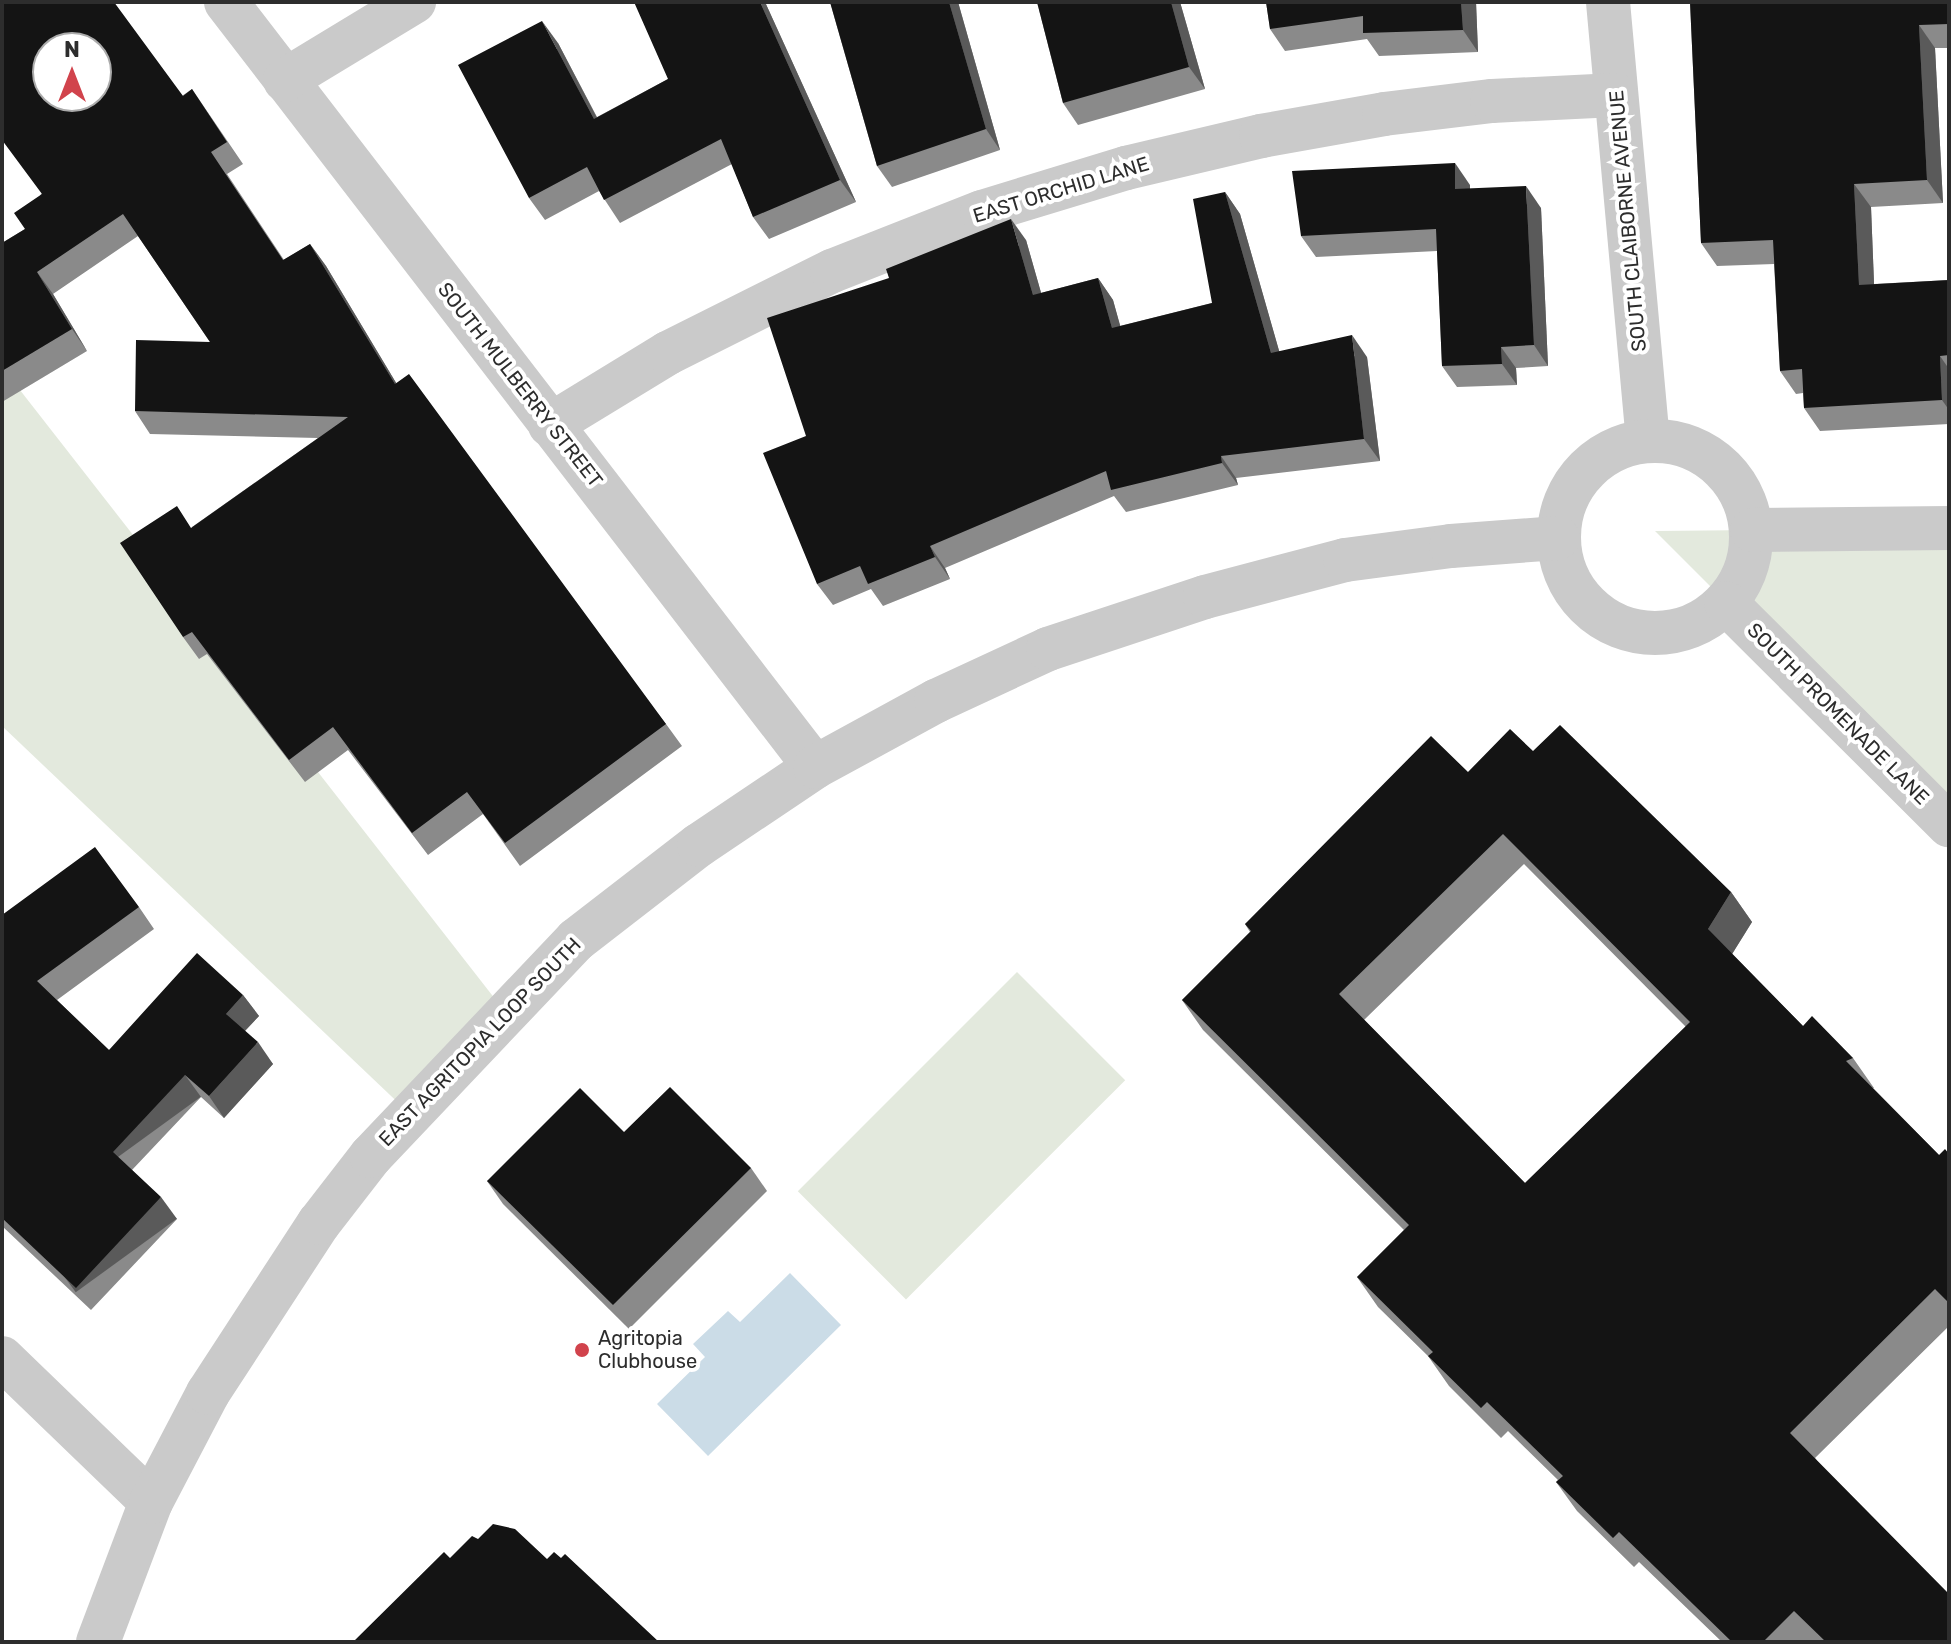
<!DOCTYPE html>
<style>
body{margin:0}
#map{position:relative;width:1951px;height:1644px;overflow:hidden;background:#fff;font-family:Rubik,sans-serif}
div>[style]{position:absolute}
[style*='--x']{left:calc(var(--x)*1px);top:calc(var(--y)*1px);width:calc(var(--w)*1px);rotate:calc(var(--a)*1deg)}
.green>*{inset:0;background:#e3e9dd;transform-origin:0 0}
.water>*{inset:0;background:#cbdce7}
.street>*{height:44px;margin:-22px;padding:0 22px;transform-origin:22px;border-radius:22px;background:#cacaca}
.street>.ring{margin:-22px;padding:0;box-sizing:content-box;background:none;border:44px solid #cacaca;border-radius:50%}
.wall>*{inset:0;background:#8a8a8a}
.shaded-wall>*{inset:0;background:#5a5a5a;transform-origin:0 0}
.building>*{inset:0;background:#141414}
.dots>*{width:22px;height:22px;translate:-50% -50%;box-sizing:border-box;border:4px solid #fff;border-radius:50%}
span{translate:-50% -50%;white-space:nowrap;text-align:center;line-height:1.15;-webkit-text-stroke:8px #fff;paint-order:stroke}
.street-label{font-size:20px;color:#2d2d2d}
.poi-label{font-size:20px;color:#2d2d2d}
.left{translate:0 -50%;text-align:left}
.frame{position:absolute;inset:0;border:4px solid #2d2d2d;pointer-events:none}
.north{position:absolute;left:32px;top:32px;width:80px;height:80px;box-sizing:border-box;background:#fff;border:2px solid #ababab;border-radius:50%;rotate:0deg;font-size:22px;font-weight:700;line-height:32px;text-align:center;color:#2d2d2d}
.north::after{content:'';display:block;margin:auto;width:28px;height:36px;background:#d1434c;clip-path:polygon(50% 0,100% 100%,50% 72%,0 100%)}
</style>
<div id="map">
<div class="green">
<div style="clip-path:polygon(2px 367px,506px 1013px,410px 1114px,2px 726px)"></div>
<div style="clip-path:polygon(1949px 528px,1949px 825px,1655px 531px)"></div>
<div style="left:1017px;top:972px;width:153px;height:310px;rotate:45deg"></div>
</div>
<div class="water">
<div style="clip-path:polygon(790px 1273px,841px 1325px,708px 1456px,657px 1404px,705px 1357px,693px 1344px,728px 1311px,740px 1322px)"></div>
</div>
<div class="street">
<div style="--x:226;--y:2;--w:965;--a:52.41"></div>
<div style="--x:1608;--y:2;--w:440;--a:84.8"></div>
<div style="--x:285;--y:80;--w:151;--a:-31.2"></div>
<div style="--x:550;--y:425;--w:138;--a:-31.4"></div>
<div style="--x:668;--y:353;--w:183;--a:-26.6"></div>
<div style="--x:832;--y:271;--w:161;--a:-21.5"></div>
<div style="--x:982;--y:212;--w:151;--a:-17"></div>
<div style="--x:1126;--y:168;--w:139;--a:-13.3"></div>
<div style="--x:1261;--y:136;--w:125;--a:-10.1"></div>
<div style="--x:1384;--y:114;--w:109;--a:-6.9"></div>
<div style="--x:1492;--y:101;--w:124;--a:-2.8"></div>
<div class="ring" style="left:1559px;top:441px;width:148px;height:148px"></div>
<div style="--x:1752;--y:530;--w:197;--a:-0.6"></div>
<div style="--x:1726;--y:603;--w:315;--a:44.9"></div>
<div style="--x:2;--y:1358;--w:207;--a:44"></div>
<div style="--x:98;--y:1642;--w:150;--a:-69.3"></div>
<div style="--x:151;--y:1502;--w:123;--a:-62.4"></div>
<div style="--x:208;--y:1393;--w:203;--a:-56.9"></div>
<div style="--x:319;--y:1223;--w:85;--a:-52.2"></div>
<div style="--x:371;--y:1156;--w:298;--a:-46.5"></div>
<div style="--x:576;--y:940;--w:155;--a:-37.7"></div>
<div style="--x:699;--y:845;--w:140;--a:-33.9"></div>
<div style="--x:815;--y:767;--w:138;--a:-28.6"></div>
<div style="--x:936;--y:701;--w:123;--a:-24.9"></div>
<div style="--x:1048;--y:649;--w:165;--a:-18.3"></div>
<div style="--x:1205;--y:597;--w:145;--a:-14.8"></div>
<div style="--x:1345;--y:560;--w:107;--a:-7.5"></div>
<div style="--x:1451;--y:546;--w:107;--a:-4.3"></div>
</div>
<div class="wall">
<div style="clip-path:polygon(765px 2px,856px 202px,769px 239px,753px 217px,732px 164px,620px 223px,599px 191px,545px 220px,529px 198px,558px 43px,597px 117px,668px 79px)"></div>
<div style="clip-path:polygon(830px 2px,958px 2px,1000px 150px,892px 187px,877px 166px)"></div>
<div style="clip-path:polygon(1037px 2px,1180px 2px,1205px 89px,1078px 125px,1063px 103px)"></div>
<div style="clip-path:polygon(1266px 2px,1476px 2px,1478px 52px,1379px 56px,1367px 39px,1285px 51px,1270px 29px)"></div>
<div style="clip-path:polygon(1690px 2px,1949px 2px,1949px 48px,1935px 48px,1943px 203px,1871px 207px,1874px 284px,1949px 280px,1949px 424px,1820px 431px,1804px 408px,1803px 393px,1796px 394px,1780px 371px,1774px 264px,1717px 266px,1701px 243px)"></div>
<div style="clip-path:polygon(192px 89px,243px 164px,227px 174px,284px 260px,310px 244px,326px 266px,396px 383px,666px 724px,682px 746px,520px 866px,483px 814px,428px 855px,348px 750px,305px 782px,207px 654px,199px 659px,183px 637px,192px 527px,318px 438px,150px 434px,135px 411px,210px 342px,138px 236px,53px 294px,87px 351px,2px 402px,2px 243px,25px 229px,41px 194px)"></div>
<div style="clip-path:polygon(1470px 185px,1470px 189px,1541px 208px,1548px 366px,1516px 368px,1517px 385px,1457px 387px,1442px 366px,1437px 251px,1316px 257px,1301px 236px)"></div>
<div style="clip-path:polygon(1225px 192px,1240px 214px,1279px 351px,1367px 357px,1380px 461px,1236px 478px,1238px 485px,1126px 512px,1114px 496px,945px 568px,950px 579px,883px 606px,871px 589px,833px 605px,817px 584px,806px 436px,1026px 240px,1041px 293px,1098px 278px,1113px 300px,1120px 326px,1212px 303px)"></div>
<div style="clip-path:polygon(evenodd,1533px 751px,1731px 892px,1752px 922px,1732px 954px,1803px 1026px,1853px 1058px,1874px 1088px,1873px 1088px,1939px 1155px,1949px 1154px,1949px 1326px,1815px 1458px,1949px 1642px,1816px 1642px,1815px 1640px,1813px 1642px,1722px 1642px,1639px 1562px,1634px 1567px,1577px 1511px,1556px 1482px,1558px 1480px,1508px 1431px,1501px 1438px,1449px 1386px,1428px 1356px,1378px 1307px,1357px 1277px,1404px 1230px,1203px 1030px,1182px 1000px,1250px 932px,1245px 924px,1468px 772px,1533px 751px,1524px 864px,1686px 1027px,1525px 1183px,1364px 1020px,1524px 864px)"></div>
<div style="clip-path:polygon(139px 907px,154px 929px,57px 1000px,109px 1050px,243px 995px,259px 1016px,245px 1031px,273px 1064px,224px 1118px,201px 1097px,132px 1170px,177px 1219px,91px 1310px,2px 1226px,2px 915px)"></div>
<div style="clip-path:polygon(624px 1132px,751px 1168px,767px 1191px,629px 1329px,503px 1204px,487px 1181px)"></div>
</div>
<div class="shaded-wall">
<div style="clip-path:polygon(760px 2px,765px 2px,856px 202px,840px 180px)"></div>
<div style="clip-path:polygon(949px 2px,958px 2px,1000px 150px,986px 129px)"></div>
<div style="clip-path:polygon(1171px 2px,1180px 2px,1205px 89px,1189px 67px)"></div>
<div style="clip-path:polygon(1461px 2px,1476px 2px,1478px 52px,1463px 30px)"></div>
<div style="clip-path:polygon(542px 21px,558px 43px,609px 141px,594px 119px)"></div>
<div style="clip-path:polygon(1919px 25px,1935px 48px,1943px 203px,1927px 180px)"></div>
<div style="clip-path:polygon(1455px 163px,1470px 185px,1470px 210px,1455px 189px)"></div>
<div style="clip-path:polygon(1854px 184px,1871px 207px,1875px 308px,1859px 285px)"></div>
<div style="clip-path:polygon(1526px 186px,1541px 208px,1548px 366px,1534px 345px)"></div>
<div style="clip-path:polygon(1225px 192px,1240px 214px,1286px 375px,1271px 353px)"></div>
<div style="clip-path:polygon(1011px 219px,1026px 240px,1048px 317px,1033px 295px)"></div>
<div style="clip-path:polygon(310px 244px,326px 266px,410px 406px,395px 384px)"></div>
<div style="clip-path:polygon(37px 272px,53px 294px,87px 351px,72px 329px)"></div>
<div style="clip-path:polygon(1098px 278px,1113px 300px,1127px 350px,1112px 328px)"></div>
<div style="clip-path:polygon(1352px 335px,1367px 357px,1380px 461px,1364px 439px)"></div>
<div style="clip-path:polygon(1501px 347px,1516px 368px,1517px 385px,1502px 364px)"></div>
<div style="clip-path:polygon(1940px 356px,1949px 369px,1949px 410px,1942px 400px)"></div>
<div style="clip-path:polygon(1221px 456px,1236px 478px,1238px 485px,1222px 463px)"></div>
<div style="clip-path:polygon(930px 546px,945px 568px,950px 579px,935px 557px)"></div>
<div style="clip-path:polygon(1731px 892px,1752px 922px,1729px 959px,1708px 929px)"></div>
<div style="clip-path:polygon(243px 995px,259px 1016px,241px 1035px,226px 1014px)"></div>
<div style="clip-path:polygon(258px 1042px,273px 1064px,224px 1118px,209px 1096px)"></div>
<div style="left:185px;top:1075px;width:27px;height:105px;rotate:54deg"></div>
<div style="left:161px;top:1197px;width:27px;height:125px;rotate:54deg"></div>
</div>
<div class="building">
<div style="clip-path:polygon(evenodd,2px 2px,114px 2px,183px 96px,192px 89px,227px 142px,211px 152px,283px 260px,310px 244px,395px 384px,409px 374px,666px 724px,505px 843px,467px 792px,412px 833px,333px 727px,289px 760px,192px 632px,183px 637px,120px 543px,177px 506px,191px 528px,348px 417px,135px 411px,136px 340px,210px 342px,123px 214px,37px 272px,72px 329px,2px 371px,2px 243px,25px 229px,14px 213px,42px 194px,2px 140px,2px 2px,48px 48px,96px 48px,96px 96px,48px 96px,48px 48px)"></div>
<div style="clip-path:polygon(634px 2px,760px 2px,840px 180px,753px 217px,721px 139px,604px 200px,587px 167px,529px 198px,458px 65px,542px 21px,594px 119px,668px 79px)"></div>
<div style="clip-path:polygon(830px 2px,949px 2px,986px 129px,877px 166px)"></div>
<div style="clip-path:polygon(1037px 2px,1171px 2px,1189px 67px,1063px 103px)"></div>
<div style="clip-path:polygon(1266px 2px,1461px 2px,1463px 30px,1363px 33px,1363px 16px,1270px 29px)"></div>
<div style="clip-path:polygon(1690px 2px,1949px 2px,1949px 24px,1919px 25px,1927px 180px,1854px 184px,1859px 285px,1949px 280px,1949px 355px,1940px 356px,1942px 400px,1804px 408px,1802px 369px,1780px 371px,1773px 240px,1701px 243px)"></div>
<div style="clip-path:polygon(1455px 163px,1455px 189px,1526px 186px,1534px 345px,1501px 347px,1502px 364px,1442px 366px,1436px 229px,1301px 236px,1292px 171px)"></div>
<div style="clip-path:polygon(1225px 192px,1271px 353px,1352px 335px,1364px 439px,1221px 456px,1222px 463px,1111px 490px,1106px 471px,930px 546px,935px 557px,868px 584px,860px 566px,817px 584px,763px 453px,806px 436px,767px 318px,889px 278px,886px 269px,1011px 219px,1033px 295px,1098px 278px,1112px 328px,1212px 303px,1193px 199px)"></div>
<div style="clip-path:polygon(evenodd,1560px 725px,1731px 892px,1708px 929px,1803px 1026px,1812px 1016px,1853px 1058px,1846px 1061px,1939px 1155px,1945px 1149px,1949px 1154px,1949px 1303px,1935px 1289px,1790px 1433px,1949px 1594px,1949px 1642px,1826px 1642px,1794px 1611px,1763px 1642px,1732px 1642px,1619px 1532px,1613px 1538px,1556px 1482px,1563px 1476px,1487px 1402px,1481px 1408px,1428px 1356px,1433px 1352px,1357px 1277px,1409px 1225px,1182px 1000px,1251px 931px,1245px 924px,1431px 736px,1468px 772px,1510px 729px,1533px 751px,1560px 725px,1503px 834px,1690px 1022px,1525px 1183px,1339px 994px,1503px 834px)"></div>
<div style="clip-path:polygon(95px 847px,139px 907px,37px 981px,109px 1050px,197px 953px,243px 995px,226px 1014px,258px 1042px,209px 1096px,185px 1075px,113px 1152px,161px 1197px,76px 1288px,2px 1218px,2px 915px)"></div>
<div style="clip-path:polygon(670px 1087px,751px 1168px,613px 1305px,487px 1181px,580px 1088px,624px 1132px)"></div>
<div style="clip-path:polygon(493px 1524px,515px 1529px,547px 1559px,554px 1552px,561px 1558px,565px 1554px,659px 1642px,353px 1642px,444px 1552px,450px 1558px,472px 1536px,478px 1539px)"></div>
</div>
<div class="dots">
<div style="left:582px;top:1350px;background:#d1434c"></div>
</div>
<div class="street-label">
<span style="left:1061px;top:190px;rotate:-17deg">EAST ORCHID LANE</span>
<span style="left:1628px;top:221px;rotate:-95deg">SOUTH CLAIBORNE AVENUE</span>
<span style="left:520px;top:385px;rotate:52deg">SOUTH MULBERRY STREET</span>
<span style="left:1838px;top:714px;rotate:45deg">SOUTH PROMENADE LANE</span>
<span style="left:480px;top:1042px;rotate:-46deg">EAST AGRITOPIA LOOP SOUTH</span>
</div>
<div class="poi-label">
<span class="left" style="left:598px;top:1350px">Agritopia<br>Clubhouse</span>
</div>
<div class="frame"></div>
<div class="north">N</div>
</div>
